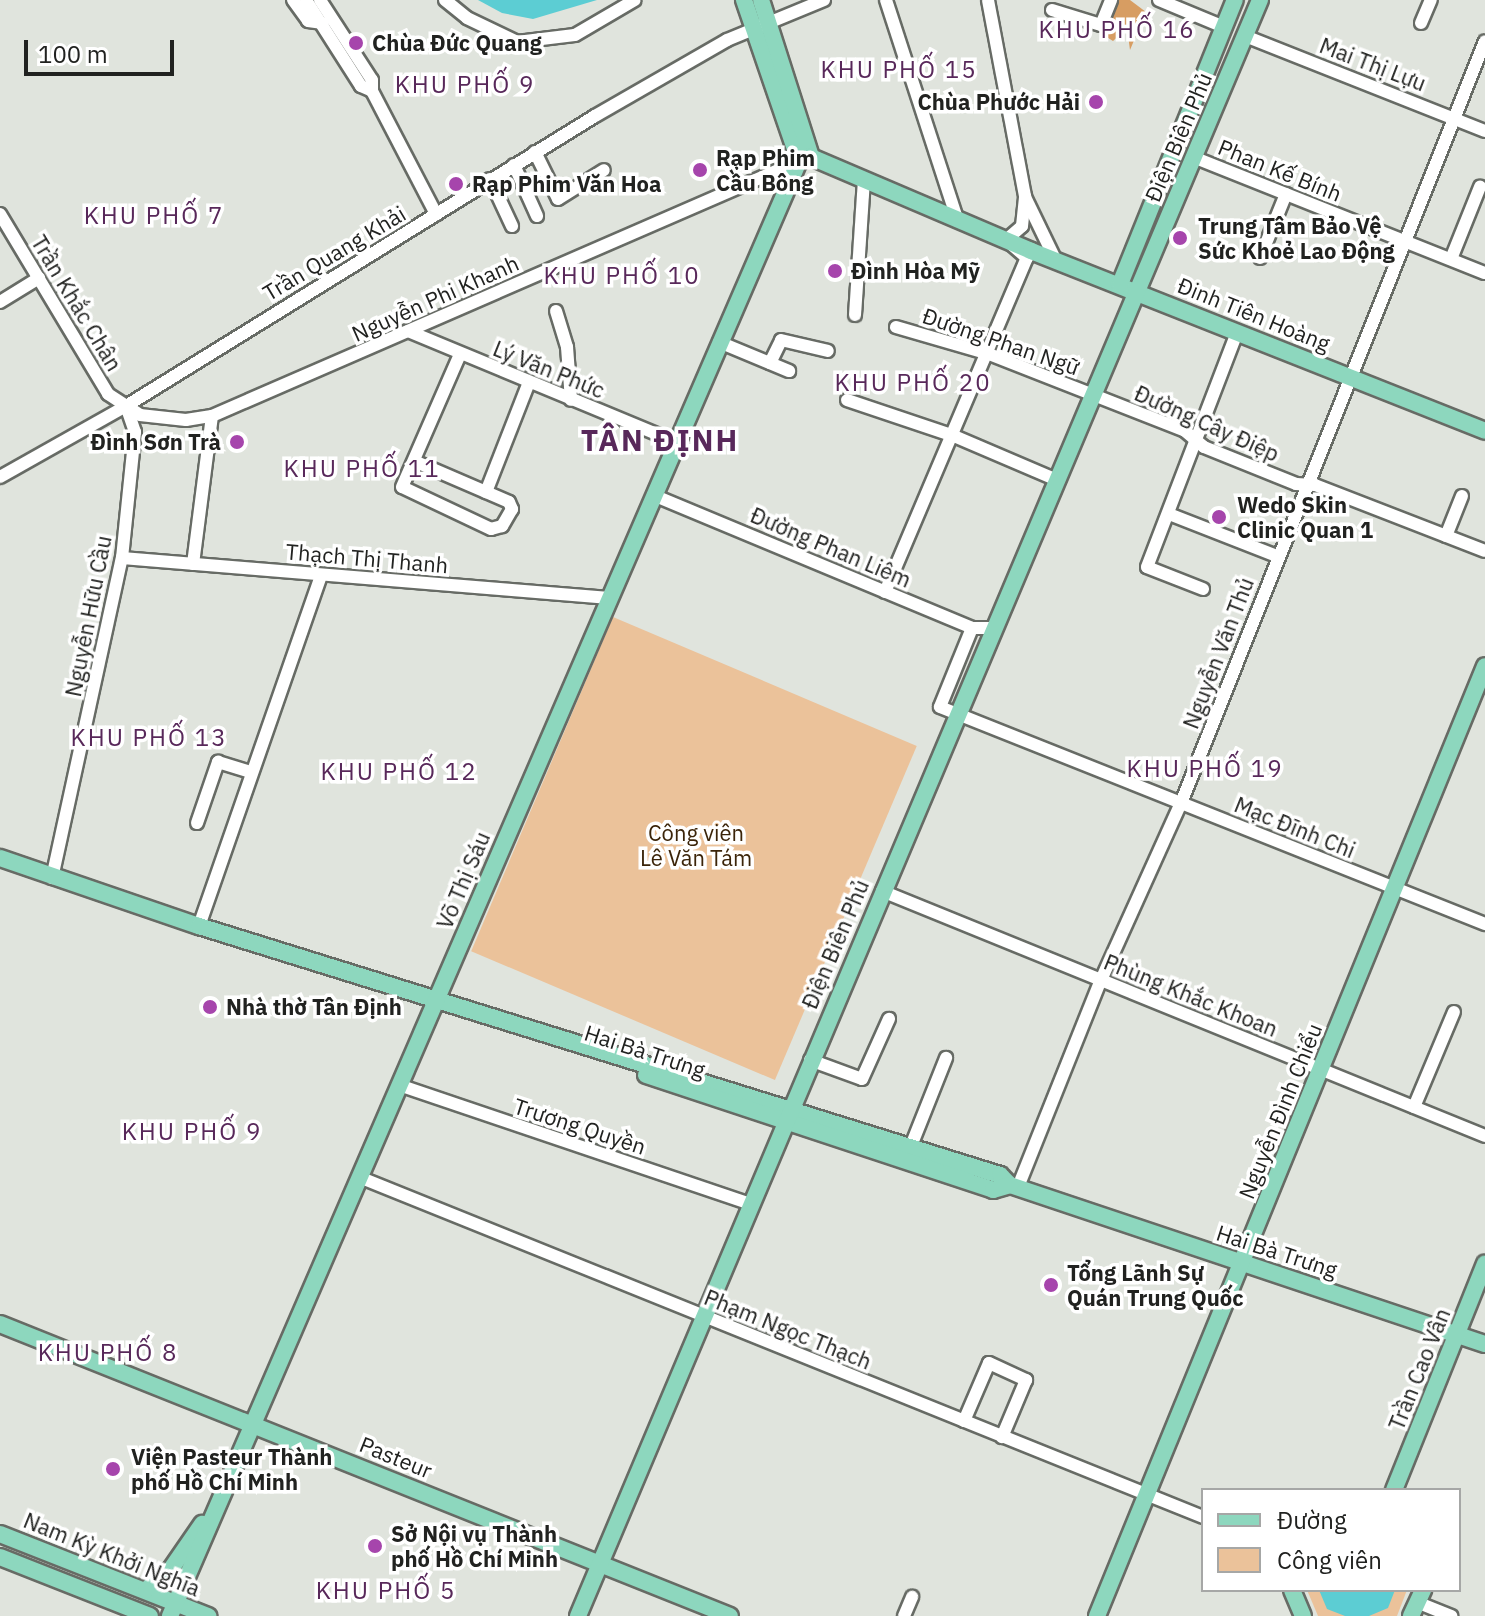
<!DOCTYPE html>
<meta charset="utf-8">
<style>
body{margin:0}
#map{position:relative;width:1485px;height:1616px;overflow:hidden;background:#e0e4dd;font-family:"IBM Plex Sans",sans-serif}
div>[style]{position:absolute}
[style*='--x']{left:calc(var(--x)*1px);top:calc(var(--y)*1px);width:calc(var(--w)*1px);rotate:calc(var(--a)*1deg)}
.green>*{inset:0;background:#ebc29a;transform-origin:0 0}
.forest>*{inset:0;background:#d79d62}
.water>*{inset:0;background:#5ccdd3}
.roads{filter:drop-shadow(2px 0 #676b65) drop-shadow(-2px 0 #676b65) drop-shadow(0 2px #676b65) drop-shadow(0 -2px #676b65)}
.minor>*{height:12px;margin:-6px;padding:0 6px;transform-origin:6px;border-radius:6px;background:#fff}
.major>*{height:16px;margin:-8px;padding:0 8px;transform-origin:8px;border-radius:8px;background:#8dd7be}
.dots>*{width:22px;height:22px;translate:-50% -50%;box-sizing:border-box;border:4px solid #fff;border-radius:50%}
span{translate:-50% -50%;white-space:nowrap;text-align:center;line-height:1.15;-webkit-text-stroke:7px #fff;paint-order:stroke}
.poi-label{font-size:22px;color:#212220;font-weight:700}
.left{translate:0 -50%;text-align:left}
.right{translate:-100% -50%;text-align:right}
.street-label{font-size:22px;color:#212220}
.park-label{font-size:22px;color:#3b2409}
.neighbourhood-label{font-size:24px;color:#58285a;letter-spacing:2px}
.district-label{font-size:30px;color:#58285a;font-weight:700;letter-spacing:2px}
.legend{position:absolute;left:1201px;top:1488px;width:260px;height:104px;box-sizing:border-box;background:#fff;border:2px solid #a6a7a6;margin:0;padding:10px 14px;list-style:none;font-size:24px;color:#212220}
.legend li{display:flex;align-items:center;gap:16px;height:40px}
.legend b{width:40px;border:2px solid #a6a7a6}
.scale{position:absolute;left:24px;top:40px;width:150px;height:36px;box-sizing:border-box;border:4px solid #212220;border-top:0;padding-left:10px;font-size:24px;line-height:28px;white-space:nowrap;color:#212220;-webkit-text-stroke:6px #fff;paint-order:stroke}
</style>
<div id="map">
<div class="green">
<div style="left:613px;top:617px;width:330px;height:363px;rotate:23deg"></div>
<div style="clip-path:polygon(1307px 1590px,1407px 1590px,1397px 1616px,1318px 1616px)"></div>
</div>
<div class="forest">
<div style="clip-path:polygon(1117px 0,1130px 0,1146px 12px,1130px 50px,1127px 28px,1113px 41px,1105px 36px)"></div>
</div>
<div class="water">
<div style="clip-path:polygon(478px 0,597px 0,533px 19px,502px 13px)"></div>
<div style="clip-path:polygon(1319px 1590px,1395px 1590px,1388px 1608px,1369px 1616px,1345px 1616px,1327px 1609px)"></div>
</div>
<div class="roads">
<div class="minor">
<div style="--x:293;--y:0;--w:26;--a:54"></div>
<div style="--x:308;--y:21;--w:15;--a:8"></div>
<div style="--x:306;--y:0;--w:102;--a:57.4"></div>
<div style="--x:361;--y:86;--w:12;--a:24"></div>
<div style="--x:320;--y:0;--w:95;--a:57"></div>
<div style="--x:372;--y:80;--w:11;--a:90"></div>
<div style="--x:372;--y:91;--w:139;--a:62.5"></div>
<div style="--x:445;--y:0;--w:28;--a:39"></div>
<div style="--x:467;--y:18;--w:55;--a:25.6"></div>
<div style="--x:517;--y:42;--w:58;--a:-6.9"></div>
<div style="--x:575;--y:35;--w:69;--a:-30.3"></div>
<div style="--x:886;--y:0;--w:232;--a:72"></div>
<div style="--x:1159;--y:0;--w:70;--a:22.6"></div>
<div style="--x:1052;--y:10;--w:51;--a:17"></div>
<div style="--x:1101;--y:25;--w:27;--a:-68"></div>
<div style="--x:1421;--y:23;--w:25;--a:-67"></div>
<div style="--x:1245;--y:36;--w:258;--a:21.6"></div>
<div style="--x:535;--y:152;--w:52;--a:63.9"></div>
<div style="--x:558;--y:199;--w:54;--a:-32.2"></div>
<div style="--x:1193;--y:157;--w:314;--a:21.7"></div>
<div style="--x:514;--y:165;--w:56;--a:65.7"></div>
<div style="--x:490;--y:179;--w:52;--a:64.9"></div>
<div style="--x:1026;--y:199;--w:67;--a:64.2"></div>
<div style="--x:0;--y:214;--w:210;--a:59"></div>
<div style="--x:108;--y:394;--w:38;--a:33"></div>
<div style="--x:140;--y:415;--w:46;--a:6.2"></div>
<div style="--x:186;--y:420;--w:26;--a:-9"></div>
<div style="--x:212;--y:416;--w:640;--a:-23.48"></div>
<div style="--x:1260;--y:258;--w:69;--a:-67.9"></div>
<div style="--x:1451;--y:259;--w:78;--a:-68.1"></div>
<div style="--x:0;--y:302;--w:46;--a:-31.6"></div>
<div style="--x:556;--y:311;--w:38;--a:73"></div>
<div style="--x:567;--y:347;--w:53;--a:85.7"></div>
<div style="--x:855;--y:315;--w:136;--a:-86.2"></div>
<div style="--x:896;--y:327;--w:97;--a:16.2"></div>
<div style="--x:989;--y:354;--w:211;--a:21.4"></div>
<div style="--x:1185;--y:431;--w:25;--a:40"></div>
<div style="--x:1204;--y:447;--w:99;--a:21.9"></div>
<div style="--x:1296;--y:484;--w:19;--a:3"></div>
<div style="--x:1315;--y:485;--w:182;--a:21.2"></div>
<div style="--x:408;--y:331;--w:290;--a:22.5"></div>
<div style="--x:719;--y:342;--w:76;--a:22.5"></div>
<div style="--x:770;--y:363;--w:25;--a:-64"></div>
<div style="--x:781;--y:340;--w:48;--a:13.2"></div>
<div style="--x:847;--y:400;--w:113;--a:18.6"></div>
<div style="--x:954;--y:436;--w:112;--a:23.1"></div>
<div style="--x:414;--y:461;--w:103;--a:23.3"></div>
<div style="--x:509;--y:502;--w:8;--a:67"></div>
<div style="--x:512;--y:509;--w:20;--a:120"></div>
<div style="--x:502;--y:526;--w:11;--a:165"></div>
<div style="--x:491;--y:529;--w:98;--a:-154.7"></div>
<div style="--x:402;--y:487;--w:145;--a:-66.4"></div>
<div style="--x:0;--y:477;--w:145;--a:-29.4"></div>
<div style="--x:126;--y:406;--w:551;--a:-31.73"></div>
<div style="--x:595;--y:116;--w:152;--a:-29.9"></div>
<div style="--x:727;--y:40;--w:105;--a:-22.4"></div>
<div style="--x:486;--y:492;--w:118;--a:-68.6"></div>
<div style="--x:653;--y:495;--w:346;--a:22.6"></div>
<div style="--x:972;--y:628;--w:22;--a:0"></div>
<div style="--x:1169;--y:514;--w:116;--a:21.3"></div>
<div style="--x:1446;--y:536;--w:43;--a:-68.2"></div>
<div style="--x:122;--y:558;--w:489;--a:4.7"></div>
<div style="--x:193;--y:564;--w:149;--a:-82.7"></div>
<div style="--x:1203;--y:589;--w:60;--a:-158.6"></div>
<div style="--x:1147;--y:567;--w:252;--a:-69"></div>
<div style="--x:885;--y:592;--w:363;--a:-67"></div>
<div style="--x:1027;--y:258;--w:28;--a:-139"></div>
<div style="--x:1006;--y:240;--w:21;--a:-41"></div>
<div style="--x:1022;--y:226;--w:30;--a:-84"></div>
<div style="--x:1025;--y:196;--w:199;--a:-100.7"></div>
<div style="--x:972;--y:628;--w:85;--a:112.1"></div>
<div style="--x:940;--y:707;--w:587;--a:21.71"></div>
<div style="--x:197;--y:823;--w:65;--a:-71"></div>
<div style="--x:218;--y:762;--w:34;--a:17"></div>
<div style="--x:52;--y:878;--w:328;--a:-77.7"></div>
<div style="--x:122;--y:558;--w:127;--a:-84.1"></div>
<div style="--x:135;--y:432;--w:28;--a:-109"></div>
<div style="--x:882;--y:891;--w:651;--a:22.11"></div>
<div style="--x:199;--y:926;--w:371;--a:-70.8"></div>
<div style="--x:810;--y:1060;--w:55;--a:20.1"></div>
<div style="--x:862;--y:1079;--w:66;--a:-65.8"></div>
<div style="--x:399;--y:1085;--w:371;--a:18.7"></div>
<div style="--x:1414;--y:1107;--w:103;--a:-67.2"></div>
<div style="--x:911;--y:1146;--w:95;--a:-68.3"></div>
<div style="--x:359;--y:1177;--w:910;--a:21.94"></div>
<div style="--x:1018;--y:1187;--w:223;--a:-68.2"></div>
<div style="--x:1101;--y:980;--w:194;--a:-65.7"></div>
<div style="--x:1181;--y:803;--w:820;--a:-68.25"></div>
<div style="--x:964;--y:1421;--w:63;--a:-66.7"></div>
<div style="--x:989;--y:1363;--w:41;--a:24.7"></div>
<div style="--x:1026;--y:1380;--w:62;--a:112.8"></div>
<div style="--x:1419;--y:1603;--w:35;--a:22"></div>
<div style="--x:904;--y:1616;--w:21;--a:-67"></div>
</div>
<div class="major">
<div style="--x:744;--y:0;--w:170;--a:71.1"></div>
<div style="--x:761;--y:0;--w:165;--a:72.3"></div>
<div style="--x:799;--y:161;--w:13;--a:-18"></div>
<div style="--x:811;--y:157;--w:239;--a:23.1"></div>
<div style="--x:1031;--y:251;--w:488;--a:21.6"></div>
<div style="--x:1120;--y:284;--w:306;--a:-68"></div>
<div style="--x:0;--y:858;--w:210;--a:18.9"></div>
<div style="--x:199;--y:926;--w:839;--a:17.27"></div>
<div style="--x:1000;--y:1175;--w:14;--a:45"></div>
<div style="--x:1010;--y:1185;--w:501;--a:18.51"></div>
<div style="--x:646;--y:1075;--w:366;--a:18.3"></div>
<div style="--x:993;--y:1190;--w:18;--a:-16"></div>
<div style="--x:0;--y:1324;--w:786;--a:21.8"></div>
<div style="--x:1394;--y:1490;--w:244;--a:-68.1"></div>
<div style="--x:0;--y:1534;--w:224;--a:21.5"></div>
<div style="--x:0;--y:1557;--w:161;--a:21.5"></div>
<div style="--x:146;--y:1590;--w:33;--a:-40"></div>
<div style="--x:171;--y:1569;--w:55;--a:-55.4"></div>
<div style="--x:1292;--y:1590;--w:28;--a:67"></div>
<div style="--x:170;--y:1616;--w:1585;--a:-66.62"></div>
<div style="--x:578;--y:1616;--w:1754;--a:-67.12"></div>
<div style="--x:1097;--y:1616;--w:1026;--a:-67.78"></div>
<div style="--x:1411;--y:1616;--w:29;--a:-65"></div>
</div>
</div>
<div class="dots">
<div style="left:356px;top:43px;background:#a645ac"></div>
<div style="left:1096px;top:102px;background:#a645ac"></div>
<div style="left:700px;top:170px;background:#a645ac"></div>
<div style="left:456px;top:184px;background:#a645ac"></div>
<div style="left:1180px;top:238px;background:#a645ac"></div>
<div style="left:835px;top:271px;background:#a645ac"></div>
<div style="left:237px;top:442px;background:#a645ac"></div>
<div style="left:1219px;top:517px;background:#a645ac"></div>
<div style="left:210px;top:1007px;background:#a645ac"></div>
<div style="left:1051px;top:1285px;background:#a645ac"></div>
<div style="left:113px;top:1469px;background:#a645ac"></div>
<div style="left:375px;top:1546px;background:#a645ac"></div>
</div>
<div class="poi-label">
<span class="left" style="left:372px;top:43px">Chùa Đức Quang</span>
<span class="right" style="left:1080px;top:102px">Chùa Phước Hải</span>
<span class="left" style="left:716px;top:170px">Rạp Phim<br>Cầu Bông</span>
<span class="left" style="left:472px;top:184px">Rạp Phim Văn Hoa</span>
<span class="left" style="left:1198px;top:238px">Trung Tâm Bảo Vệ<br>Sức Khoẻ Lao Động</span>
<span class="left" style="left:851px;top:271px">Đình Hòa Mỹ</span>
<span class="right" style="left:221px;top:442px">Đình Sơn Trà</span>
<span class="left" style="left:1237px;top:517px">Wedo Skin<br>Clinic Quan 1</span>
<span class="left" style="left:226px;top:1007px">Nhà thờ Tân Định</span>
<span class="left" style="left:1067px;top:1285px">Tổng Lãnh Sự<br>Quán Trung Quốc</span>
<span class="left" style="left:131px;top:1469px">Viện Pasteur Thành<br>phố Hồ Chí Minh</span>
<span class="left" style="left:391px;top:1546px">Sở Nội vụ Thành<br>phố Hồ Chí Minh</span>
</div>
<div class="street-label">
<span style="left:1373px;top:64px;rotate:21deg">Mai Thị Lựu</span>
<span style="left:1178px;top:137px;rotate:-67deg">Ðiện Biên Phủ</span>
<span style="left:1280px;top:170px;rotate:22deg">Phan Kế Bính</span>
<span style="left:334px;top:253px;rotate:-31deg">Trần Quang Khải</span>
<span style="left:435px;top:298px;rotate:-24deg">Nguyễn Phi Khanh</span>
<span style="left:77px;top:303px;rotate:59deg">Trần Khắc Chân</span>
<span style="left:1254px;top:314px;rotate:22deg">Đinh Tiên Hoàng</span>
<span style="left:1001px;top:341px;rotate:19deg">Đường Phan Ngữ</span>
<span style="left:549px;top:369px;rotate:22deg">Lý Văn Phức</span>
<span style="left:1207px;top:423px;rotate:24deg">Đường Cây Điệp</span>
<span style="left:831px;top:547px;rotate:23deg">Đường Phan Liêm</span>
<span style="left:367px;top:558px;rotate:5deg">Thạch Thị Thanh</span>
<span style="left:88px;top:616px;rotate:-79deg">Nguyễn Hữu Cầu</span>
<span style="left:1218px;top:653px;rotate:-69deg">Nguyễn Văn Thủ</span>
<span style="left:1295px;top:827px;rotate:22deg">Mạc Đĩnh Chi</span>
<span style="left:463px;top:880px;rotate:-67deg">Võ Thị Sáu</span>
<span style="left:835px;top:944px;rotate:-67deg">Điện Biên Phủ</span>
<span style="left:1191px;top:995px;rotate:22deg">Phùng Khắc Khoan</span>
<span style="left:645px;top:1051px;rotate:18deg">Hai Bà Trưng</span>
<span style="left:1280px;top:1111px;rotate:-68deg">Nguyễn Đình Chiểu</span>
<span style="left:580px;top:1126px;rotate:18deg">Trương Quyền</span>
<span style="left:1277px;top:1251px;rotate:18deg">Hai Bà Trưng</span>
<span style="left:788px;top:1329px;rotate:22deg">Phạm Ngọc Thạch</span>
<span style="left:1419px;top:1369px;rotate:-68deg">Trần Cao Vân</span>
<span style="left:396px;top:1457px;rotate:22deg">Pasteur</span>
<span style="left:112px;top:1554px;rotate:22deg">Nam Kỳ Khởi Nghĩa</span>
</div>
<div class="park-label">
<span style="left:696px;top:845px">Công viên<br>Lê Văn Tám</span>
</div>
<div class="neighbourhood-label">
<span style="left:1117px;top:30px">KHU PHỐ 16</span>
<span style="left:899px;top:70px">KHU PHỐ 15</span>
<span style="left:465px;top:85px">KHU PHỐ 9</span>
<span style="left:154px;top:216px">KHU PHỐ 7</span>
<span style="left:622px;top:276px">KHU PHỐ 10</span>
<span style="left:913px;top:383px">KHU PHỐ 20</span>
<span style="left:362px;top:469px">KHU PHỐ 11</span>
<span style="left:149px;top:738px">KHU PHỐ 13</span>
<span style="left:1205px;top:769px">KHU PHỐ 19</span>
<span style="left:399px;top:772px">KHU PHỐ 12</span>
<span style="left:192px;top:1132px">KHU PHỐ 9</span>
<span style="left:108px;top:1353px">KHU PHỐ 8</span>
<span style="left:386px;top:1591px">KHU PHỐ 5</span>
</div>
<div class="district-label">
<span style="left:660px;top:440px">TÂN ĐỊNH</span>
</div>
<ul class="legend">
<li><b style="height:10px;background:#8dd7be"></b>Đường</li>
<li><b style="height:22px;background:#ebc29a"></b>Công viên</li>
</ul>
<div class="scale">100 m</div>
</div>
